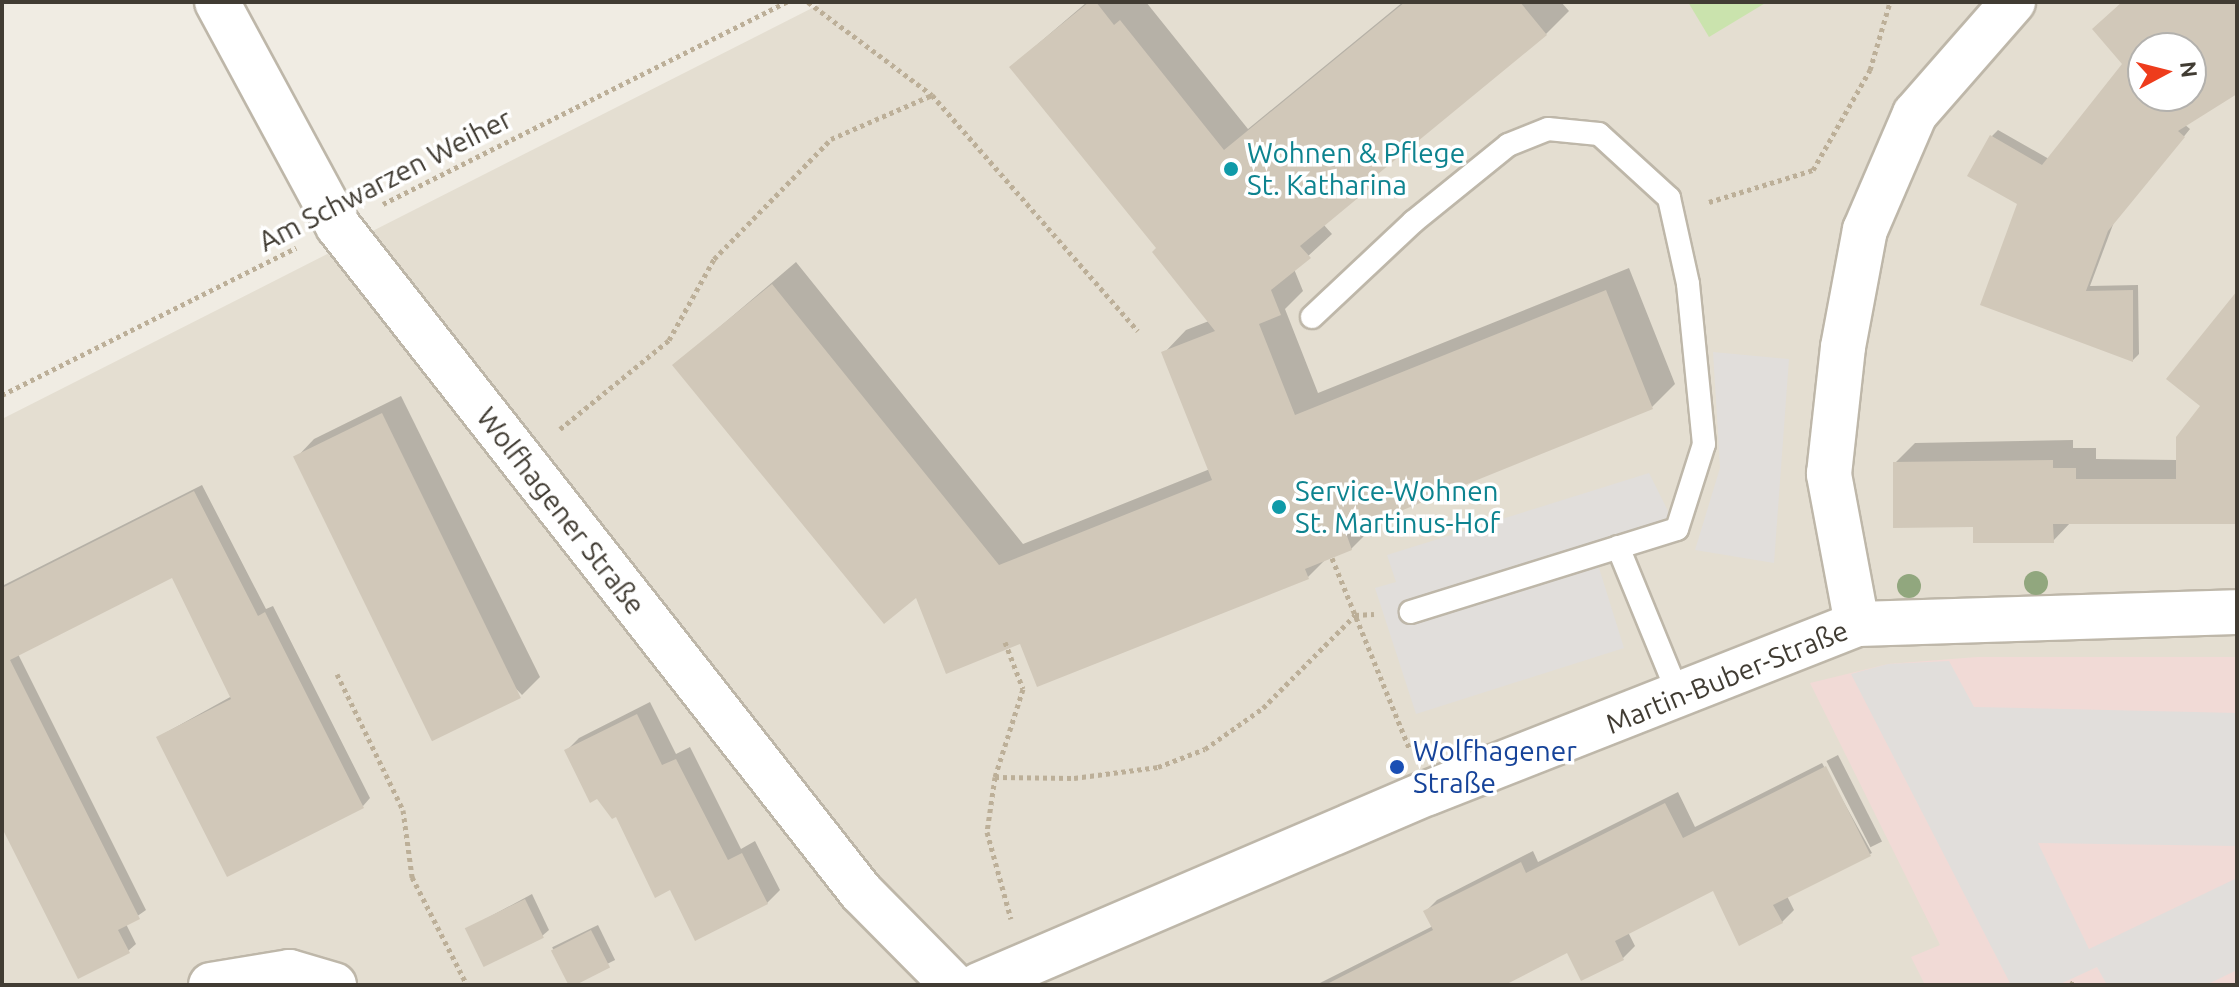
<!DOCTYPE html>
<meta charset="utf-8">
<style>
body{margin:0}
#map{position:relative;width:2239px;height:987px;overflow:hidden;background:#f0ece3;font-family:Ubuntu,sans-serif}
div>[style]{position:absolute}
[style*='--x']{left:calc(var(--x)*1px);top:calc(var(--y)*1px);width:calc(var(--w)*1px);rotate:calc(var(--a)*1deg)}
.residential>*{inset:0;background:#e4ded1}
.medical>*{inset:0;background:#f1dad6}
.green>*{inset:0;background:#cae3ad}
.parking>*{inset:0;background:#e1dedb}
.shadow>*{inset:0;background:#0003;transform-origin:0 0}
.building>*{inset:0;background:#d1c8b9;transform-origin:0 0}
.path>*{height:5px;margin-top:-2.5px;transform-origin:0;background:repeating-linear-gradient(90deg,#bcaf98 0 4px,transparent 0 8px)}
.roads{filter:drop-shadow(2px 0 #beb7a9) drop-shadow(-2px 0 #beb7a9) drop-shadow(0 2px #beb7a9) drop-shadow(0 -2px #beb7a9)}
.service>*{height:22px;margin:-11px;padding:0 11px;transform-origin:11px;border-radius:11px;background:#fff}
.minor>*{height:44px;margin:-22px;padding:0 22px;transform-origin:22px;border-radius:22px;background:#fff}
.trees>*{width:24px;height:24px;margin:-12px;border-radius:50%;background:#91a77e}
.dots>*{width:22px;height:22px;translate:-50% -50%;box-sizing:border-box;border:4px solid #fff;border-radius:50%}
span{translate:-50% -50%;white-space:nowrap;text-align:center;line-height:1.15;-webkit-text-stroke:7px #fff;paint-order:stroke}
.culture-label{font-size:28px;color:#0d838f}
.left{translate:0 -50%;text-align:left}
.street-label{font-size:28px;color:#413c33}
.transit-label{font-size:28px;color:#164399}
.frame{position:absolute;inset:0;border:4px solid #413c33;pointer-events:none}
.north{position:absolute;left:2127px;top:32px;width:80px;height:80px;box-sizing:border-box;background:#fff;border:2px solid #b3b1ad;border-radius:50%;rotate:83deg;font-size:22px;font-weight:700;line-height:32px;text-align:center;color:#413c33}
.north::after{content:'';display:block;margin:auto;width:28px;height:36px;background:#ee3c1c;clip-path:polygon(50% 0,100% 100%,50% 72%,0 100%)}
</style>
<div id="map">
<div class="residential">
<div style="clip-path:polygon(evenodd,824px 2px,2237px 2px,2237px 985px,2px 985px,2px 419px,824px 2px,2143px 48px,2191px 48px,2191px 96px,2143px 96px,2143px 48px)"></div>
</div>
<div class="medical">
<div style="clip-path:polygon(1977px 657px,2237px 657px,2237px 985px,1925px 985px,1911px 957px,1940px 945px,1810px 683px,1888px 664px)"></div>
</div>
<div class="green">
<div style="clip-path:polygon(1688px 2px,1767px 2px,1709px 37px)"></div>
</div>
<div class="parking">
<div style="clip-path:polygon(1713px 352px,1789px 359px,1774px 563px,1695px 550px,1720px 468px)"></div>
<div style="clip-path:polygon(1649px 473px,1677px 529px,1595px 555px,1624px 648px,1416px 714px,1375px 588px,1396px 582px,1387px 555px)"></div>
<div style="clip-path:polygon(1949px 661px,1974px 707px,2237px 713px,2237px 846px,2038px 843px,2089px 949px,2237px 878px,2237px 970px,2206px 985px,2107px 985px,2097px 967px,2058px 985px,2011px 985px,1851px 674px,1888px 664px)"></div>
</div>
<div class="shadow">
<div style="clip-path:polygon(1087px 2px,1146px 2px,1248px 129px,1403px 2px,1561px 2px,1569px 11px,1546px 34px,1390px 161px,1323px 224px,1332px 234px,1294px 269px,1303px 291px,1285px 309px,1318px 393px,1629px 268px,1675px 384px,1652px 407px,1372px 520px,1374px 526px,1351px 549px,1327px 558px,1308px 577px,1021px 641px,916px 595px,675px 365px,796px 262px,1023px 544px,1210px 469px,1164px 353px,1186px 330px,1209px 321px,1159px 248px,1011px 67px)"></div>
<div style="clip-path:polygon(evenodd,2124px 2px,2237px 2px,2237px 91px,2184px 124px,2190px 129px,2114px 222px,2090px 286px,2138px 285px,2139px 354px,2133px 360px,2019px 204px,1992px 136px,1998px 130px,2049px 159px,2125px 64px,2124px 2px,2143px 48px,2191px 48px,2191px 96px,2143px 96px,2143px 48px)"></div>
<div style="clip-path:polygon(2237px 294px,2237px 522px,2071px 522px,2053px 541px,1975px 525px,1895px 463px,1915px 443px,2073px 440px,2073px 448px,2096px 448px,2096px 459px,2178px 460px,2203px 406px)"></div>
<div style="clip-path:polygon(401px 396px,540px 677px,522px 695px,296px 458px,314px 439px)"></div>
<div style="clip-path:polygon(202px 485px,266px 609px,273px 606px,370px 798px,363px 806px,158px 737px,232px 696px,173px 576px,18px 654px,146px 910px,126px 924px,136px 944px,128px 951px,2px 824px,2px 586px)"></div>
<div style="clip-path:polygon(650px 702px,676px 754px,690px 747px,741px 849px,755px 841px,780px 890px,767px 903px,671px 887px,566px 751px,579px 738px)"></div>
<div style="left:1838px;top:755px;width:97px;height:13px;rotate:63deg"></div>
<div style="clip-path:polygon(1822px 763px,1872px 853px,1787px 896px,1794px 910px,1782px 922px,1713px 889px,1628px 932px,1635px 946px,1623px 958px,1568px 951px,1500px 985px,1316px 985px,1433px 926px,1425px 912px,1437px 900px,1533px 851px,1538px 862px,1678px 792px,1695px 827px)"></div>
<div style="clip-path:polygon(532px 894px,549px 930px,542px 936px,467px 929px)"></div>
<div style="left:598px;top:925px;width:39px;height:51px;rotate:64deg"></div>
</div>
<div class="building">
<div style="clip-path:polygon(1089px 2px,1096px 2px,1114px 25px,1120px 20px,1224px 150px,1405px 2px,1520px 2px,1547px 35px,1367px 183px,1370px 188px,1300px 246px,1311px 258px,1271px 290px,1281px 315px,1259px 324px,1295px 415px,1606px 290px,1653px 409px,1346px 533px,1352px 550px,1305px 569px,1309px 579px,1037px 687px,1020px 644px,946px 674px,916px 598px,884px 624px,672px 365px,772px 284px,999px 565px,1212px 480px,1161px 352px,1215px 331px,1152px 252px,1156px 248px,1009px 67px)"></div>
<div style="clip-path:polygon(evenodd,2122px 2px,2237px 2px,2237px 94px,2178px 131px,2185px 137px,2108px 231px,2086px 291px,2133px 290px,2133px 362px,1980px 305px,2017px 204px,1967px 176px,1990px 135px,2042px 165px,2122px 64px,2092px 29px,2122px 2px,2143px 48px,2191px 48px,2191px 96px,2143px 96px,2143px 48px)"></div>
<div style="clip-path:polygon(2237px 291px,2237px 524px,2053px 524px,2054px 543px,1973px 543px,1973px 527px,1893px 528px,1893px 462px,2053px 460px,2053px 468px,2076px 468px,2076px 479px,2176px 479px,2176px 437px,2200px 406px,2166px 379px)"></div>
<div style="left:382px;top:413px;width:317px;height:99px;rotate:64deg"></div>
<div style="clip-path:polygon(194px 491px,258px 616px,265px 612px,364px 808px,227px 877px,156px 737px,231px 699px,172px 578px,10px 660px,140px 919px,118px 930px,130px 953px,78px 979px,2px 828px,2px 588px)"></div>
<div style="clip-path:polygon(637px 714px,662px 765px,676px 759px,728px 860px,742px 853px,768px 904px,695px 941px,670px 890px,655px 898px,616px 817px,612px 819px,597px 799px,590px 803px,564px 750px)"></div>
<div style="clip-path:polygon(1826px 766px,1871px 856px,1773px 905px,1783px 923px,1739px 946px,1713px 891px,1615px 941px,1624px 960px,1581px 981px,1567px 953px,1505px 985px,1325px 985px,1433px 930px,1423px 911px,1521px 862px,1526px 873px,1665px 803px,1683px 838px)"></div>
<div style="left:525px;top:899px;width:43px;height:67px;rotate:64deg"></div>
<div style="left:591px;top:930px;width:42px;height:45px;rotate:63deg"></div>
</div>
<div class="path">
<div style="--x:808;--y:2;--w:155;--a:36.9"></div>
<div style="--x:932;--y:95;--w:313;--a:48.9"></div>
<div style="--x:1709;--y:202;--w:109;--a:-17.1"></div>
<div style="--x:1813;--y:170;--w:115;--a:-60.3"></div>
<div style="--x:1870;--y:70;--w:71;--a:-73.6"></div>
<div style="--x:383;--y:204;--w:452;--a:-26.6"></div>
<div style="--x:2;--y:395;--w:329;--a:-26.6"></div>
<div style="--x:560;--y:429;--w:141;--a:-39.2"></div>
<div style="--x:669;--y:340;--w:93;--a:-60.9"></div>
<div style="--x:714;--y:259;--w:168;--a:-45.7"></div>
<div style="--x:831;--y:139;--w:110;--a:-23.5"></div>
<div style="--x:1332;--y:558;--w:205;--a:67.9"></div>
<div style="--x:1005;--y:642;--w:50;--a:69"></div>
<div style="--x:1023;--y:689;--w:92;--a:107.7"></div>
<div style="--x:995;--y:777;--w:56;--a:98.3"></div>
<div style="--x:987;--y:832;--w:90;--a:74.6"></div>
<div style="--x:337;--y:674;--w:151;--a:64.1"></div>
<div style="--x:403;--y:810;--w:68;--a:82.3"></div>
<div style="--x:412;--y:877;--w:121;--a:63"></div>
<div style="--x:995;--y:777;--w:79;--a:0.7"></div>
<div style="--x:1074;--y:778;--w:85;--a:-7.5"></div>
<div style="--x:1158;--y:767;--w:50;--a:-21"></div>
<div style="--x:1205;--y:749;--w:71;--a:-35.3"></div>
<div style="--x:1263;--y:708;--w:131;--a:-45.3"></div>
<div style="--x:1355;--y:615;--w:19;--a:-3"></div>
<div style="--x:2071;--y:985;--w:7;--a:-56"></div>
</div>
<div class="roads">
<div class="service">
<div style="--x:1312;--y:317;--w:139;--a:-43.2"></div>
<div style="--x:1413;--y:222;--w:122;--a:-39"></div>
<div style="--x:1508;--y:145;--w:43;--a:-21.8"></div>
<div style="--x:1548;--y:129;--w:51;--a:5.6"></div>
<div style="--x:1599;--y:134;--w:95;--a:42.4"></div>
<div style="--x:1669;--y:198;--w:88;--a:77.5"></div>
<div style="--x:1688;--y:284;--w:161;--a:84.3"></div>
<div style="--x:1704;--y:444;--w:89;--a:107.6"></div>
<div style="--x:1677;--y:529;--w:279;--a:162.7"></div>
<div style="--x:1618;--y:547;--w:163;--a:67.7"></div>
</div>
<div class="minor">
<div style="--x:217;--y:2;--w:255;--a:61.6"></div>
<div style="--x:338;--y:226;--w:847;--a:51.86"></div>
<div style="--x:861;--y:892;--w:131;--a:45.3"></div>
<div style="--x:1857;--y:624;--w:153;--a:-100.6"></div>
<div style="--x:1829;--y:474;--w:128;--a:-83.7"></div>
<div style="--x:1843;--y:347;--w:119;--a:-79.4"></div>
<div style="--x:1865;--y:230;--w:126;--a:-66.7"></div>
<div style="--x:1915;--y:114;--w:149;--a:-48.8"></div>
<div style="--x:211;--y:985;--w:80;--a:-9.3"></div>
<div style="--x:290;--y:972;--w:46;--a:16.5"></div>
<div style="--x:979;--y:985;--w:488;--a:-23.2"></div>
<div style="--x:1428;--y:793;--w:461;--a:-21.5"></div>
<div style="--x:1857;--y:624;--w:380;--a:-1.8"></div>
</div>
</div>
<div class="trees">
<div style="left:2036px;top:583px"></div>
<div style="left:1909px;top:586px"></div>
</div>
<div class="dots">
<div style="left:1231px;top:169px;background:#0f9aa8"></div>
<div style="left:1279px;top:507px;background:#0f9aa8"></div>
<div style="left:1397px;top:767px;background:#1a4fb4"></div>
</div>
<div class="culture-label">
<span class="left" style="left:1247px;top:169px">Wohnen &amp; Pflege<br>St. Katharina</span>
<span class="left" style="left:1295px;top:507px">Service-Wohnen<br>St. Martinus-Hof</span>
</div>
<div class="street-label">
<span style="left:385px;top:180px;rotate:-27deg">Am Schwarzen Weiher</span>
<span style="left:561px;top:511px;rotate:52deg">Wolfhagener Straße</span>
<span style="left:1727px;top:677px;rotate:-22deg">Martin-Buber-Straße</span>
</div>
<div class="transit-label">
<span class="left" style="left:1413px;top:767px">Wolfhagener<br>Straße</span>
</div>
<div class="frame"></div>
<div class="north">N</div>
</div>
